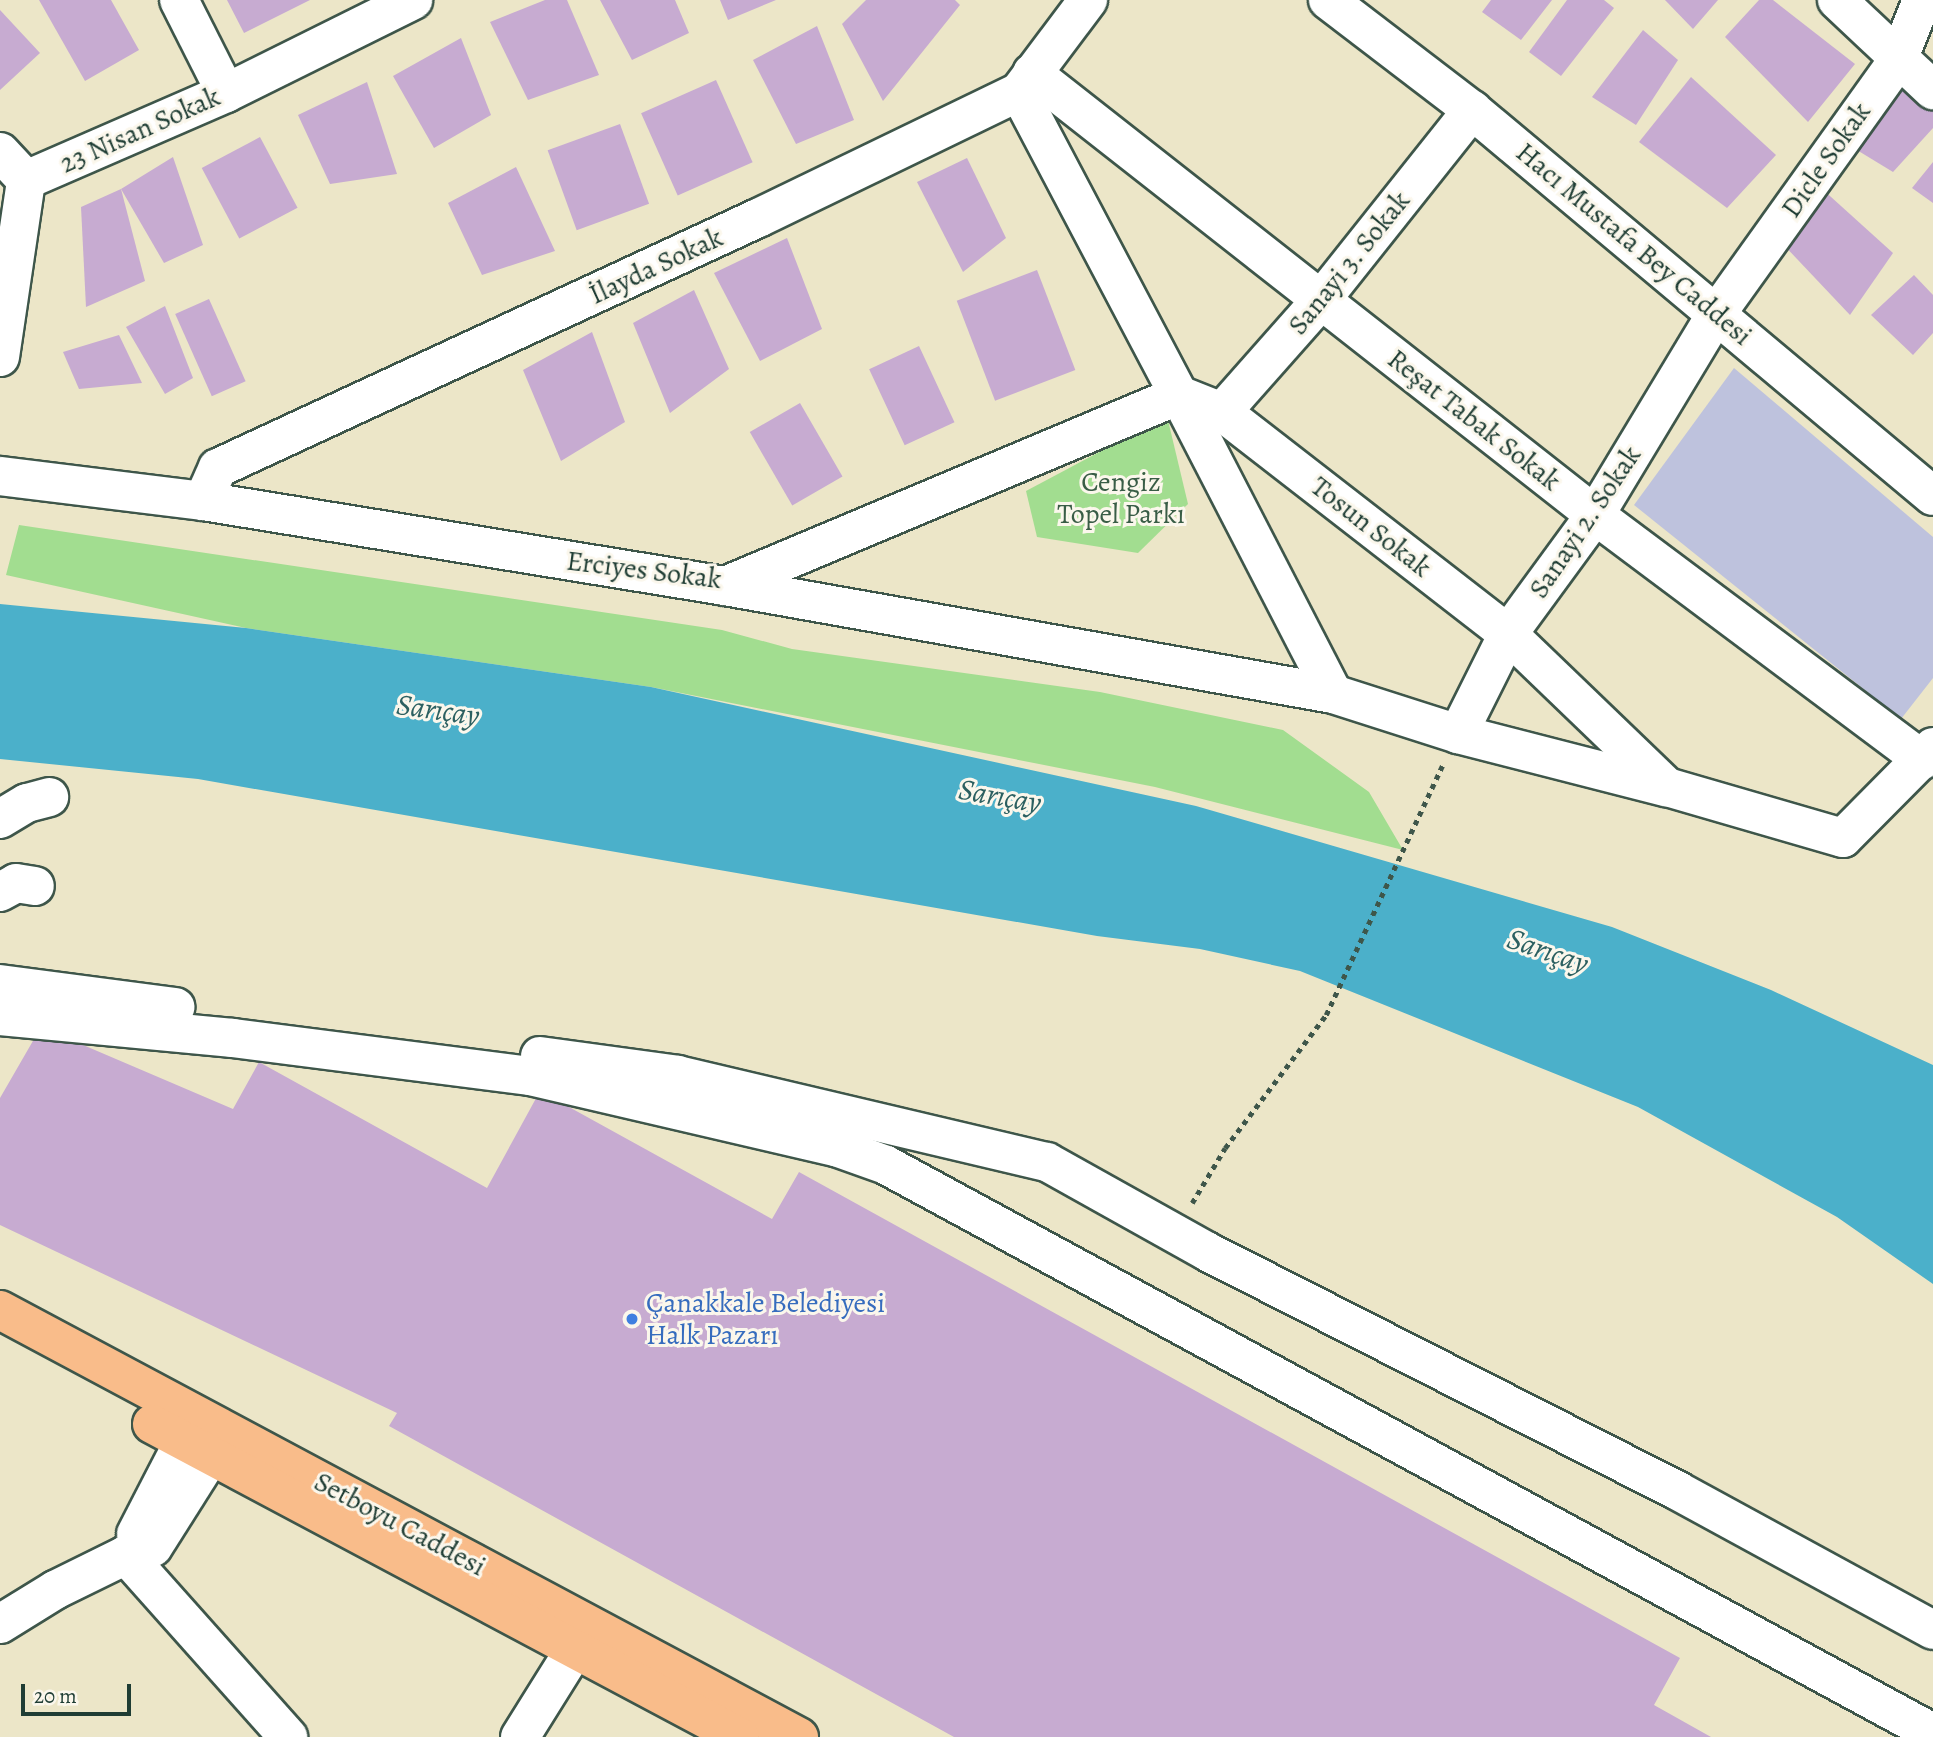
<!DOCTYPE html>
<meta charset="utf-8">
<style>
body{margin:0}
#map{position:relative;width:1933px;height:1737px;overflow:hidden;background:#ece6c8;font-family:Alegreya,serif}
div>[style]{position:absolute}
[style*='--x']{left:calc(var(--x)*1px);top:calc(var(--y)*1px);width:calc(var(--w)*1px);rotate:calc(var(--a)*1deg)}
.industrial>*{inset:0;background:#bec2dd}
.green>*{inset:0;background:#a2dd90}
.water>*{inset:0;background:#4bb0ca}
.building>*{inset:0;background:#c7abd1;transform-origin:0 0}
.path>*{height:4.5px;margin-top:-2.25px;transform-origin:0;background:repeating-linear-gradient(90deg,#3e564a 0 5px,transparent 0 10px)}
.roads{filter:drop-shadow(2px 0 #3e564a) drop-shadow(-2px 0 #3e564a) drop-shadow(0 2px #3e564a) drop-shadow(0 -2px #3e564a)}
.minor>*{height:38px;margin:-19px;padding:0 19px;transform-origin:19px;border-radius:19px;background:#fff}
.major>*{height:38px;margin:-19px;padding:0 19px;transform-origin:19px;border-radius:19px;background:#f9bc8a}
.dots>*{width:19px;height:19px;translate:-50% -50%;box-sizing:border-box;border:4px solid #fbf7ec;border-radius:50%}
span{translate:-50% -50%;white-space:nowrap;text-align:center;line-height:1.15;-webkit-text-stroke:6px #fbf7ec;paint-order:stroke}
.street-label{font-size:28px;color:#1f3d34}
.park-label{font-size:28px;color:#395d46}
.shop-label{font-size:28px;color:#366cbe}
.left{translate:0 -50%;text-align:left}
.water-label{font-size:30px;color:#2c6061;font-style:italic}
.scale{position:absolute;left:21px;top:1684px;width:110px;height:32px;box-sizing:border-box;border:4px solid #1f3d34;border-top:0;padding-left:9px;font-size:21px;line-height:24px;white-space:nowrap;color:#1f3d34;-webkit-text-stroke:5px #fbf7ec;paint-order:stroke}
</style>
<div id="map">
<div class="industrial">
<div style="clip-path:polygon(1734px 368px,1933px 537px,1933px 678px,1901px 719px,1634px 505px)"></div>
</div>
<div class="green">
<div style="clip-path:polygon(1167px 416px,1188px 504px,1138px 553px,1037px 537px,1026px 491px)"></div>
<div style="clip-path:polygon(19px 525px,722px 630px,792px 649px,1100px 692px,1283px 730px,1369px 792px,1403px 850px,1155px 787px,651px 687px,246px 628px,6px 575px)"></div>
</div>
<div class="water">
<div style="clip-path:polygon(0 604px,246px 628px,651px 687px,1196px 806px,1612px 927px,1771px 990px,1933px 1065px,1933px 1284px,1837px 1217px,1638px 1107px,1300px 971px,1200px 949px,1097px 936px,198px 779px,0 759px)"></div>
</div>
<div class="building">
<div style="clip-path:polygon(39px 0,111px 0,139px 50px,85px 81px)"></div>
<div style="clip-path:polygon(227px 0,310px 0,244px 33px)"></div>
<div style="clip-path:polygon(545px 0,567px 0,599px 75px,528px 100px,490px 22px)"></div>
<div style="clip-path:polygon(600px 0,675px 0,689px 33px,632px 60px)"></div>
<div style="clip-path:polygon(720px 0,776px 0,728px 20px)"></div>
<div style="clip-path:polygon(866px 0,955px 0,960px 5px,883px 101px,842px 24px)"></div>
<div style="clip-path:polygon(1491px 0,1552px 0,1521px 40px,1482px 12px)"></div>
<div style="clip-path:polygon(1567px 0,1604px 0,1614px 8px,1561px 76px,1529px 52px)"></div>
<div style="clip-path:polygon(1665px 0,1718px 0,1693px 29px)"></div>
<div style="clip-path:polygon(1759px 0,1773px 0,1855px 64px,1808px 122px,1725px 37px)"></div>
<div style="clip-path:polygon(0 10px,40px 53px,0 90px)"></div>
<div style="clip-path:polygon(817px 26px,854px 120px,796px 144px,753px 60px)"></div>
<div style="clip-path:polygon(1643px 30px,1678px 60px,1636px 125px,1592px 97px)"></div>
<div style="clip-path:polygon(461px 38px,491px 115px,434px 148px,393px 76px)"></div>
<div style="clip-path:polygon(1691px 77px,1776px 155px,1727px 208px,1639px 142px)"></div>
<div style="left:716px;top:80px;width:90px;height:82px;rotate:66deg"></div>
<div style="clip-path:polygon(367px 82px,397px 174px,330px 184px,298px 115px)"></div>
<div style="clip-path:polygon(1901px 89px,1933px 107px,1933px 128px,1893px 172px,1847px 144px)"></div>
<div style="left:620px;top:124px;width:85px;height:77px;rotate:70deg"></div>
<div style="left:260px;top:137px;width:80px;height:66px;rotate:62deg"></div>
<div style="clip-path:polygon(173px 157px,203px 245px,164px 263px,121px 189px)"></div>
<div style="clip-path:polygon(967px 158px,1006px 238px,963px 272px,917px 182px)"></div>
<div style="clip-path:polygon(1933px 162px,1933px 203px,1912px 188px)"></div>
<div style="clip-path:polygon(516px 167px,555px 251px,482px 275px,448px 203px)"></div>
<div style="clip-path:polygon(1820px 187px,1893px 253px,1850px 315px,1780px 241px)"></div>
<div style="clip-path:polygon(121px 189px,145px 281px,86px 307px,81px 207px)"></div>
<div style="clip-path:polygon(787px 238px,822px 329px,760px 361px,714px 273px)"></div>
<div style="left:1037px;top:270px;width:107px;height:86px;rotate:69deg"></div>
<div style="clip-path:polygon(1914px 275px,1933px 295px,1933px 333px,1913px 355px,1871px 315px)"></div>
<div style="clip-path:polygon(694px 290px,729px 369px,670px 413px,633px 323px)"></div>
<div style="left:209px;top:299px;width:90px;height:37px;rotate:66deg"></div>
<div style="clip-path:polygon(165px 306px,193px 378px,165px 394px,126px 327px)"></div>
<div style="clip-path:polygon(592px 332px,625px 422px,561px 461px,523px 370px)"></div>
<div style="clip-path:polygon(119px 335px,142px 383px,79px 389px,63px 352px)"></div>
<div style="left:919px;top:346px;width:84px;height:55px;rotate:65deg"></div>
<div style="left:800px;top:403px;width:85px;height:58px;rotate:60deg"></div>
<div style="clip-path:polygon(41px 1027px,233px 1109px,259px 1062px,487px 1188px,540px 1091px,772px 1219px,799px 1172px,1680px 1658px,1654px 1705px,1711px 1737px,954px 1737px,389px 1426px,397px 1413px,0 1225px,0 1098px)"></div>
</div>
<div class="path">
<div style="--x:1192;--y:1203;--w:64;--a:-59"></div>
<div style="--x:1225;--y:1148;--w:167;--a:-52.8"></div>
<div style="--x:1326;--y:1015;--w:275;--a:-65"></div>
</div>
<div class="roads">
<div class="minor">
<div style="--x:179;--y:0;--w:104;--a:63.2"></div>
<div style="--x:1328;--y:0;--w:181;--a:37.4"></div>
<div style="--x:1472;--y:110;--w:601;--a:39.94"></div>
<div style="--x:1837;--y:0;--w:132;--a:43.2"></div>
<div style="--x:1032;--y:73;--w:716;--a:38.13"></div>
<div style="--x:1595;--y:515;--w:409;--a:36.8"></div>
<div style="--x:1019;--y:92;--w:343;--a:62.2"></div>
<div style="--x:1179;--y:395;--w:46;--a:21.6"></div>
<div style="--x:1222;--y:412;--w:362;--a:37.8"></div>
<div style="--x:1508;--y:634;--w:221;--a:43.9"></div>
<div style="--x:1667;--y:787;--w:183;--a:16.2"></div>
<div style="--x:1843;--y:838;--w:128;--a:-45.3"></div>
<div style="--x:0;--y:152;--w:38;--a:47"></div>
<div style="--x:0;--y:357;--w:179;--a:-81.6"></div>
<div style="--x:26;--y:180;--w:218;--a:-23.5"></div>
<div style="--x:226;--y:93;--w:209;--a:-26.4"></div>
<div style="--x:1222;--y:412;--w:149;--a:-48.5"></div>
<div style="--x:1321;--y:300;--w:243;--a:-51.5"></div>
<div style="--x:0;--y:476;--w:205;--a:7"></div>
<div style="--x:203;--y:501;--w:529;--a:9.25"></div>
<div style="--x:725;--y:586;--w:493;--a:-22.8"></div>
<div style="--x:1179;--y:395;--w:336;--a:62.7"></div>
<div style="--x:203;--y:501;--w:36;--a:-66"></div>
<div style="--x:218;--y:468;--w:595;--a:-24.84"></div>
<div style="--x:758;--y:218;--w:290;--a:-25.8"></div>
<div style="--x:1019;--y:92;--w:115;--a:-53.1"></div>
<div style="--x:725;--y:586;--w:618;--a:10.07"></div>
<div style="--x:1333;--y:694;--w:131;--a:17.7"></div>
<div style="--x:1458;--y:734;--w:214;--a:14.4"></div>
<div style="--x:1458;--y:734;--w:112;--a:-63.4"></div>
<div style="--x:1508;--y:634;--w:147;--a:-53.8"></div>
<div style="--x:1595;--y:515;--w:236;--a:-58.9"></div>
<div style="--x:1717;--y:313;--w:311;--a:-54.4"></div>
<div style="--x:1898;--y:60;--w:65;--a:-68.2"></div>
<div style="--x:0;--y:819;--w:31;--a:-31"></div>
<div style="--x:27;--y:803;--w:23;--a:-15"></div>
<div style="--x:0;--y:892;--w:18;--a:-29"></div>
<div style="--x:16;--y:883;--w:19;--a:9"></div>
<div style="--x:0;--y:984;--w:177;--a:7.5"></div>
<div style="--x:0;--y:1016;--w:234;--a:5.4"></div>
<div style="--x:233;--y:1038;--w:299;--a:7.3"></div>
<div style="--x:530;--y:1076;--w:314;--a:13.1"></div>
<div style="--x:836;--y:1147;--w:53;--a:19.8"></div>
<div style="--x:886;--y:1165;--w:1191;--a:28.48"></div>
<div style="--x:540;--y:1056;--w:139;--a:7.8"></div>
<div style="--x:678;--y:1075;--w:379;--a:13.3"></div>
<div style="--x:1047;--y:1162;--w:184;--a:29.2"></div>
<div style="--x:1208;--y:1252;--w:527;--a:26.95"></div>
<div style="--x:1678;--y:1491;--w:290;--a:28.6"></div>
<div style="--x:136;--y:1534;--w:131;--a:-62.7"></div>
<div style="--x:126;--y:1555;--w:244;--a:48.3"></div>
<div style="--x:0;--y:1624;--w:65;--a:-31.7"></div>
<div style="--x:55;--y:1590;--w:79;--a:-26.2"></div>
<div style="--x:126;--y:1555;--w:28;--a:-17"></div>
<div style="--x:153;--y:1547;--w:135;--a:-57.7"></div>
<div style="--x:520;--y:1737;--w:104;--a:-58"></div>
</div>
<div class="major">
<div style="--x:0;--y:1310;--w:906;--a:28.12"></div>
<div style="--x:152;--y:1424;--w:666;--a:28.03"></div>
</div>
</div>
<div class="dots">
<div style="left:632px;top:1319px;background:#3f7fe0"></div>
</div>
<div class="street-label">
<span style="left:140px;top:130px;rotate:-24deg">23 Nisan Sokak</span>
<span style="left:1826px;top:160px;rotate:-55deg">Dicle Sokak</span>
<span style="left:1634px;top:244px;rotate:40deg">Hacı Mustafa Bey Caddesi</span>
<span style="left:1349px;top:263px;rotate:-51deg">Sanayi 3. Sokak</span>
<span style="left:656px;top:266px;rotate:-25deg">İlayda Sokak</span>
<span style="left:1474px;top:420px;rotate:38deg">Reşat Tabak Sokak</span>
<span style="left:1585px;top:522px;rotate:-56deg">Sanayi 2. Sokak</span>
<span style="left:1371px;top:527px;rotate:38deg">Tosun Sokak</span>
<span style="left:644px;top:570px;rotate:7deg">Erciyes Sokak</span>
<span style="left:400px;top:1524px;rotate:28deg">Setboyu Caddesi</span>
</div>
<div class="park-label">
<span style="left:1121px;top:498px">Cengiz<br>Topel Parkı</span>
</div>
<div class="shop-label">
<span class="left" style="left:646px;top:1319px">Çanakkale Belediyesi<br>Halk Pazarı</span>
</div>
<div class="water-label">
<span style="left:438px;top:710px;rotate:8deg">Sarıçay</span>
<span style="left:1000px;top:796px;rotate:10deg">Sarıçay</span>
<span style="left:1548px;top:951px;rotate:19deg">Sarıçay</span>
</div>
<div class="scale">20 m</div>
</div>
